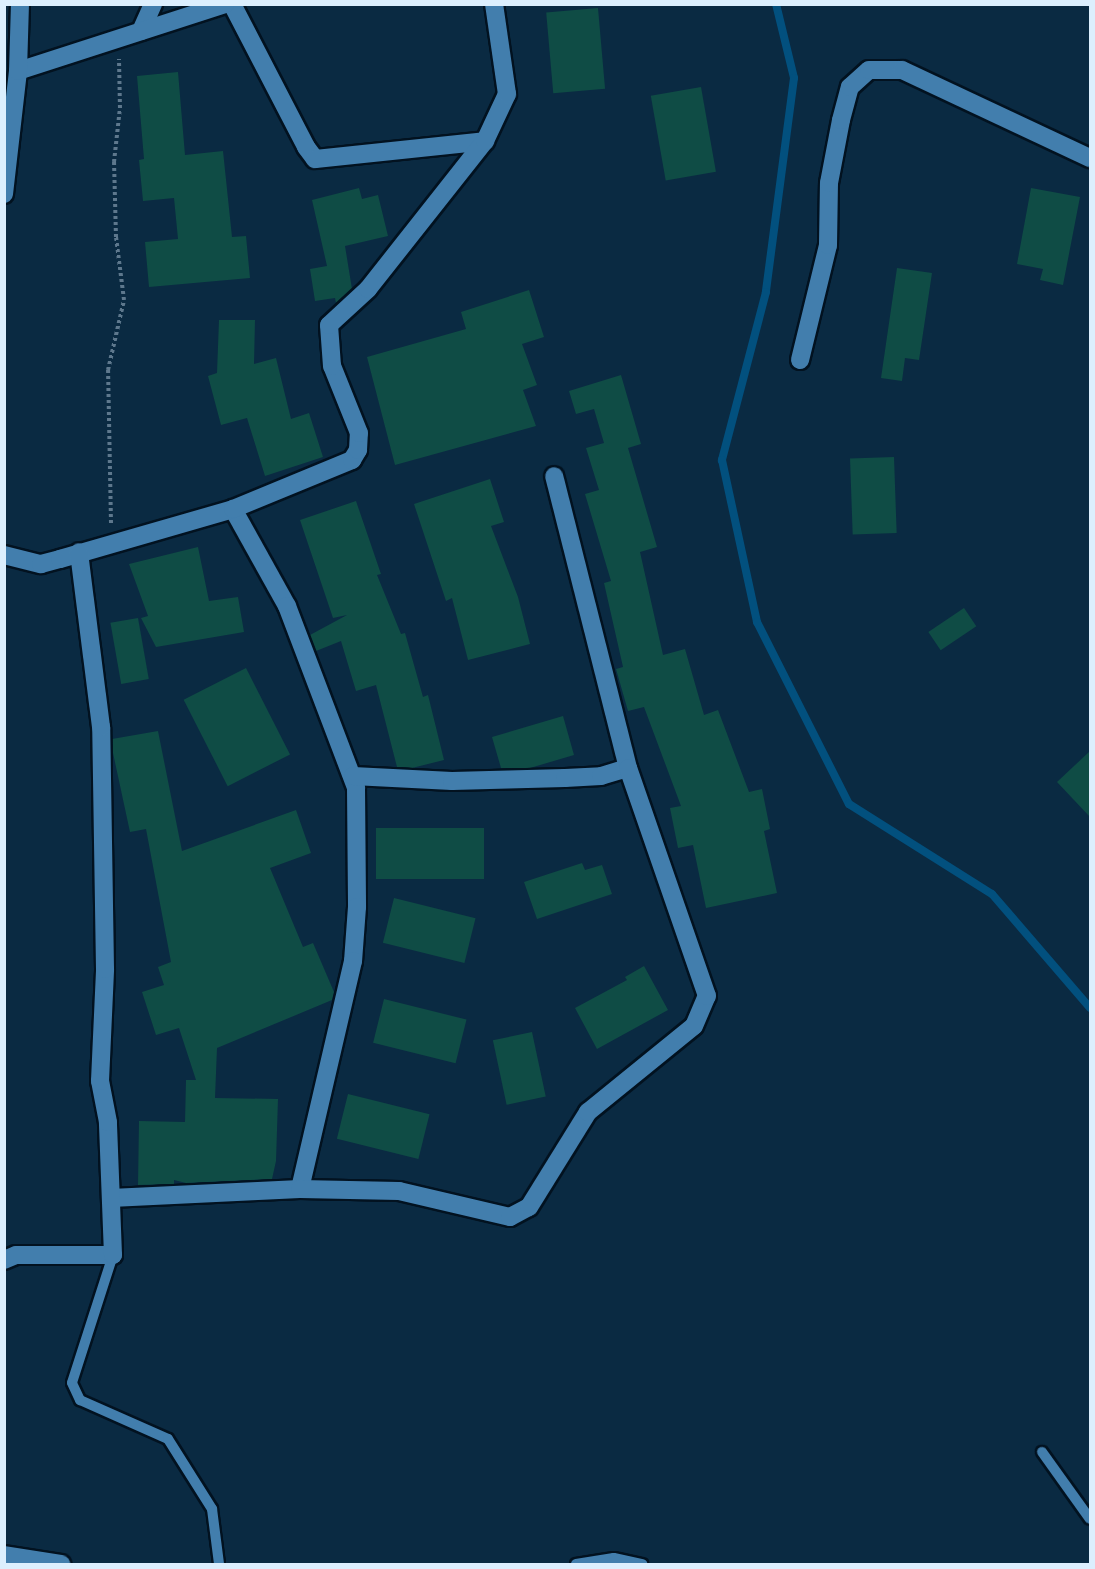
<!DOCTYPE html>
<style>
body{margin:0}
#map{position:relative;width:1095px;height:1569px;overflow:hidden;background:#0a2a42;font-family:Mulish,sans-serif}
div>[style]{position:absolute}
[style*='--x']{left:calc(var(--x)*1px);top:calc(var(--y)*1px);width:calc(var(--w)*1px);rotate:calc(var(--a)*1deg)}
.stream>*{height:8px;margin:-4px;padding:0 4px;transform-origin:4px;border-radius:4px;background:#02507e}
.building>*{inset:0;background:#0f4c45;transform-origin:0 0}
.path>*{height:4px;margin-top:-2px;transform-origin:0;background:repeating-linear-gradient(90deg,#5e788d 0 3px,transparent 0 6px)}
.roads{filter:drop-shadow(2px 0 #021220) drop-shadow(-2px 0 #021220) drop-shadow(0 2px #021220) drop-shadow(0 -2px #021220)}
.service>*{height:10px;margin:-5px;padding:0 5px;transform-origin:5px;border-radius:5px;background:#427ead}
.minor>*{height:18px;margin:-9px;padding:0 9px;transform-origin:9px;border-radius:9px;background:#427ead}
.secondary>*{height:18px;margin:-9px;padding:0 9px;transform-origin:9px;border-radius:9px;background:#427ead}
span{translate:-50% -50%;white-space:nowrap;text-align:center;line-height:1.15;-webkit-text-stroke:6px #001224;paint-order:stroke}
.frame{position:absolute;inset:0;border:6px solid #dceffe;pointer-events:none}
</style>
<div id="map">
<div class="stream">
<div style="--x:776;--y:4;--w:76;--a:76.3"></div>
<div style="--x:794;--y:78;--w:216;--a:97.5"></div>
<div style="--x:766;--y:292;--w:174;--a:104.7"></div>
<div style="--x:722;--y:460;--w:166;--a:77.8"></div>
<div style="--x:757;--y:622;--w:204;--a:63.2"></div>
<div style="--x:849;--y:804;--w:169;--a:32.2"></div>
<div style="--x:992;--y:894;--w:150;--a:49.3"></div>
</div>
<div class="building">
<div style="left:598px;top:8px;width:81px;height:52px;rotate:85deg"></div>
<div style="clip-path:polygon(178px 72px,185px 155px,223px 151px,232px 237px,246px 236px,250px 278px,149px 287px,145px 242px,178px 239px,174px 198px,143px 201px,139px 160px,144px 159px,137px 76px)"></div>
<div style="left:701px;top:87px;width:86px;height:51px;rotate:80deg"></div>
<div style="clip-path:polygon(359px 188px,362px 199px,378px 195px,388px 236px,345px 246px,352px 289px,336px 303px,335px 298px,315px 301px,310px 269px,327px 266px,312px 200px)"></div>
<div style="clip-path:polygon(1031px 188px,1080px 197px,1063px 285px,1040px 280px,1043px 269px,1017px 264px)"></div>
<div style="clip-path:polygon(897px 268px,932px 273px,919px 360px,905px 358px,902px 381px,881px 378px)"></div>
<div style="clip-path:polygon(529px 290px,544px 337px,522px 344px,537px 385px,523px 390px,536px 426px,395px 465px,367px 357px,466px 329px,461px 312px)"></div>
<div style="clip-path:polygon(219px 320px,255px 320px,254px 364px,276px 358px,291px 419px,309px 413px,323px 457px,265px 476px,247px 418px,221px 425px,208px 376px,217px 373px)"></div>
<div style="clip-path:polygon(621px 375px,641px 444px,628px 448px,657px 547px,640px 552px,663px 655px,685px 649px,704px 715px,718px 710px,749px 792px,762px 789px,770px 829px,764px 831px,777px 893px,706px 908px,693px 845px,678px 848px,670px 808px,681px 806px,644px 707px,628px 711px,616px 669px,623px 667px,604px 583px,611px 581px,585px 494px,599px 490px,586px 448px,604px 443px,594px 409px,576px 414px,569px 391px)"></div>
<div style="left:894px;top:457px;width:76px;height:44px;rotate:88deg"></div>
<div style="clip-path:polygon(490px 479px,504px 522px,491px 526px,518px 597px,530px 644px,468px 660px,452px 598px,446px 601px,414px 504px)"></div>
<div style="clip-path:polygon(356px 501px,381px 574px,377px 575px,401px 634px,405px 633px,423px 697px,428px 695px,444px 760px,412px 768px,397px 767px,376px 685px,356px 691px,341px 641px,316px 651px,310px 635px,347px 615px,333px 618px,300px 520px)"></div>
<div style="clip-path:polygon(198px 547px,209px 601px,238px 597px,244px 632px,156px 647px,141px 618px,148px 616px,129px 564px)"></div>
<div style="left:964px;top:608px;width:22px;height:43px;rotate:56deg"></div>
<div style="left:138px;top:618px;width:62px;height:28px;rotate:80deg"></div>
<div style="left:246px;top:668px;width:97px;height:70px;rotate:63deg"></div>
<div style="clip-path:polygon(563px 716px,574px 755px,530px 768px,501px 768px,492px 737px)"></div>
<div style="clip-path:polygon(158px 731px,182px 851px,296px 810px,311px 853px,270px 868px,303px 947px,313px 943px,334px 992px,332px 1000px,217px 1048px,215px 1098px,278px 1099px,276px 1161px,272px 1179px,186px 1183px,174px 1180px,174px 1184px,138px 1185px,139px 1121px,185px 1122px,186px 1080px,196px 1080px,179px 1028px,156px 1035px,142px 992px,164px 985px,158px 967px,171px 962px,146px 829px,130px 832px,113px 753px,112px 739px)"></div>
<div style="clip-path:polygon(1090px 751px,1090px 817px,1057px 782px)"></div>
<div style="left:484px;top:828px;width:51px;height:108px;rotate:90deg"></div>
<div style="clip-path:polygon(582px 863px,585px 870px,602px 865px,612px 894px,537px 919px,524px 882px)"></div>
<div style="left:394px;top:898px;width:84px;height:46px;rotate:14deg"></div>
<div style="clip-path:polygon(644px 966px,668px 1010px,597px 1049px,575px 1008px,627px 980px,625px 977px)"></div>
<div style="left:384px;top:999px;width:85px;height:45px;rotate:14deg"></div>
<div style="left:532px;top:1032px;width:66px;height:40px;rotate:78deg"></div>
<div style="left:348px;top:1094px;width:84px;height:46px;rotate:14deg"></div>
</div>
<div class="path">
<div style="--x:111;--y:523;--w:153;--a:-91.1"></div>
<div style="--x:108;--y:370;--w:72;--a:-77.1"></div>
<div style="--x:124;--y:300;--w:64;--a:-97.2"></div>
<div style="--x:116;--y:237;--w:75;--a:-91.5"></div>
<div style="--x:114;--y:162;--w:54;--a:-83.7"></div>
<div style="--x:120;--y:108;--w:49;--a:-91.2"></div>
</div>
<div class="roads">
<div class="service">
<div style="--x:113;--y:1255;--w:134;--a:107.8"></div>
<div style="--x:72;--y:1383;--w:19;--a:65"></div>
<div style="--x:80;--y:1400;--w:96;--a:23.9"></div>
<div style="--x:168;--y:1439;--w:83;--a:57.8"></div>
<div style="--x:212;--y:1509;--w:55;--a:82.7"></div>
<div style="--x:1042;--y:1452;--w:82;--a:54.4"></div>
<div style="--x:576;--y:1564;--w:38;--a:-9"></div>
<div style="--x:614;--y:1558;--w:29;--a:12"></div>
</div>
<div class="minor">
<div style="--x:232;--y:4;--w:161;--a:62.6"></div>
<div style="--x:306;--y:147;--w:15;--a:53"></div>
<div style="--x:315;--y:159;--w:171;--a:-6"></div>
<div style="--x:141;--y:31;--w:30;--a:-66"></div>
<div style="--x:18;--y:71;--w:218;--a:-17.9"></div>
<div style="--x:4;--y:194;--w:124;--a:-83.5"></div>
<div style="--x:18;--y:71;--w:67;--a:-88.3"></div>
<div style="--x:800;--y:360;--w:118;--a:-76.3"></div>
<div style="--x:828;--y:245;--w:62;--a:-89.1"></div>
<div style="--x:829;--y:183;--w:64;--a:-79.2"></div>
<div style="--x:841;--y:120;--w:34;--a:-75"></div>
<div style="--x:850;--y:87;--w:25;--a:-42"></div>
<div style="--x:869;--y:70;--w:33;--a:0"></div>
<div style="--x:902;--y:70;--w:208;--a:25.1"></div>
<div style="--x:233;--y:509;--w:111;--a:60.9"></div>
<div style="--x:287;--y:606;--w:195;--a:69.2"></div>
<div style="--x:356;--y:788;--w:119;--a:89.5"></div>
<div style="--x:357;--y:907;--w:54;--a:94.2"></div>
<div style="--x:353;--y:961;--w:234;--a:103.1"></div>
<div style="--x:4;--y:555;--w:38;--a:14"></div>
<div style="--x:41;--y:564;--w:20;--a:-15"></div>
<div style="--x:60;--y:559;--w:180;--a:-16.1"></div>
<div style="--x:233;--y:509;--w:129;--a:-22.4"></div>
<div style="--x:352;--y:460;--w:12;--a:-59"></div>
<div style="--x:358;--y:450;--w:17;--a:-87"></div>
<div style="--x:359;--y:433;--w:72;--a:-111.9"></div>
<div style="--x:332;--y:366;--w:41;--a:-94.2"></div>
<div style="--x:329;--y:325;--w:53;--a:-42.7"></div>
<div style="--x:368;--y:289;--w:189;--a:-51.7"></div>
<div style="--x:485;--y:141;--w:52;--a:-64.9"></div>
<div style="--x:507;--y:94;--w:91;--a:-98.2"></div>
<div style="--x:353;--y:776;--w:99;--a:2.9"></div>
<div style="--x:452;--y:781;--w:113;--a:-1.5"></div>
<div style="--x:565;--y:778;--w:36;--a:-3"></div>
<div style="--x:601;--y:776;--w:28;--a:-17"></div>
<div style="--x:628;--y:768;--w:301;--a:-104.2"></div>
<div style="--x:111;--y:1198;--w:189;--a:-2.7"></div>
<div style="--x:300;--y:1189;--w:99;--a:1.2"></div>
<div style="--x:399;--y:1191;--w:114;--a:13.2"></div>
<div style="--x:510;--y:1217;--w:21;--a:-28"></div>
<div style="--x:529;--y:1207;--w:112;--a:-58.2"></div>
<div style="--x:588;--y:1112;--w:136;--a:-39.1"></div>
<div style="--x:694;--y:1026;--w:33;--a:-67"></div>
<div style="--x:707;--y:996;--w:241;--a:-109.1"></div>
<div style="--x:4;--y:1260;--w:13;--a:-23"></div>
<div style="--x:16;--y:1255;--w:97;--a:0"></div>
<div style="--x:113;--y:1255;--w:133;--a:-92.2"></div>
<div style="--x:108;--y:1122;--w:42;--a:-101"></div>
<div style="--x:100;--y:1081;--w:112;--a:-87.4"></div>
<div style="--x:105;--y:969;--w:242;--a:-90.9"></div>
<div style="--x:101;--y:727;--w:176;--a:-97.2"></div>
</div>
<div class="secondary">
<div style="--x:4;--y:1555;--w:58;--a:9"></div>
</div>
</div>
<div class="frame"></div>
</div>
